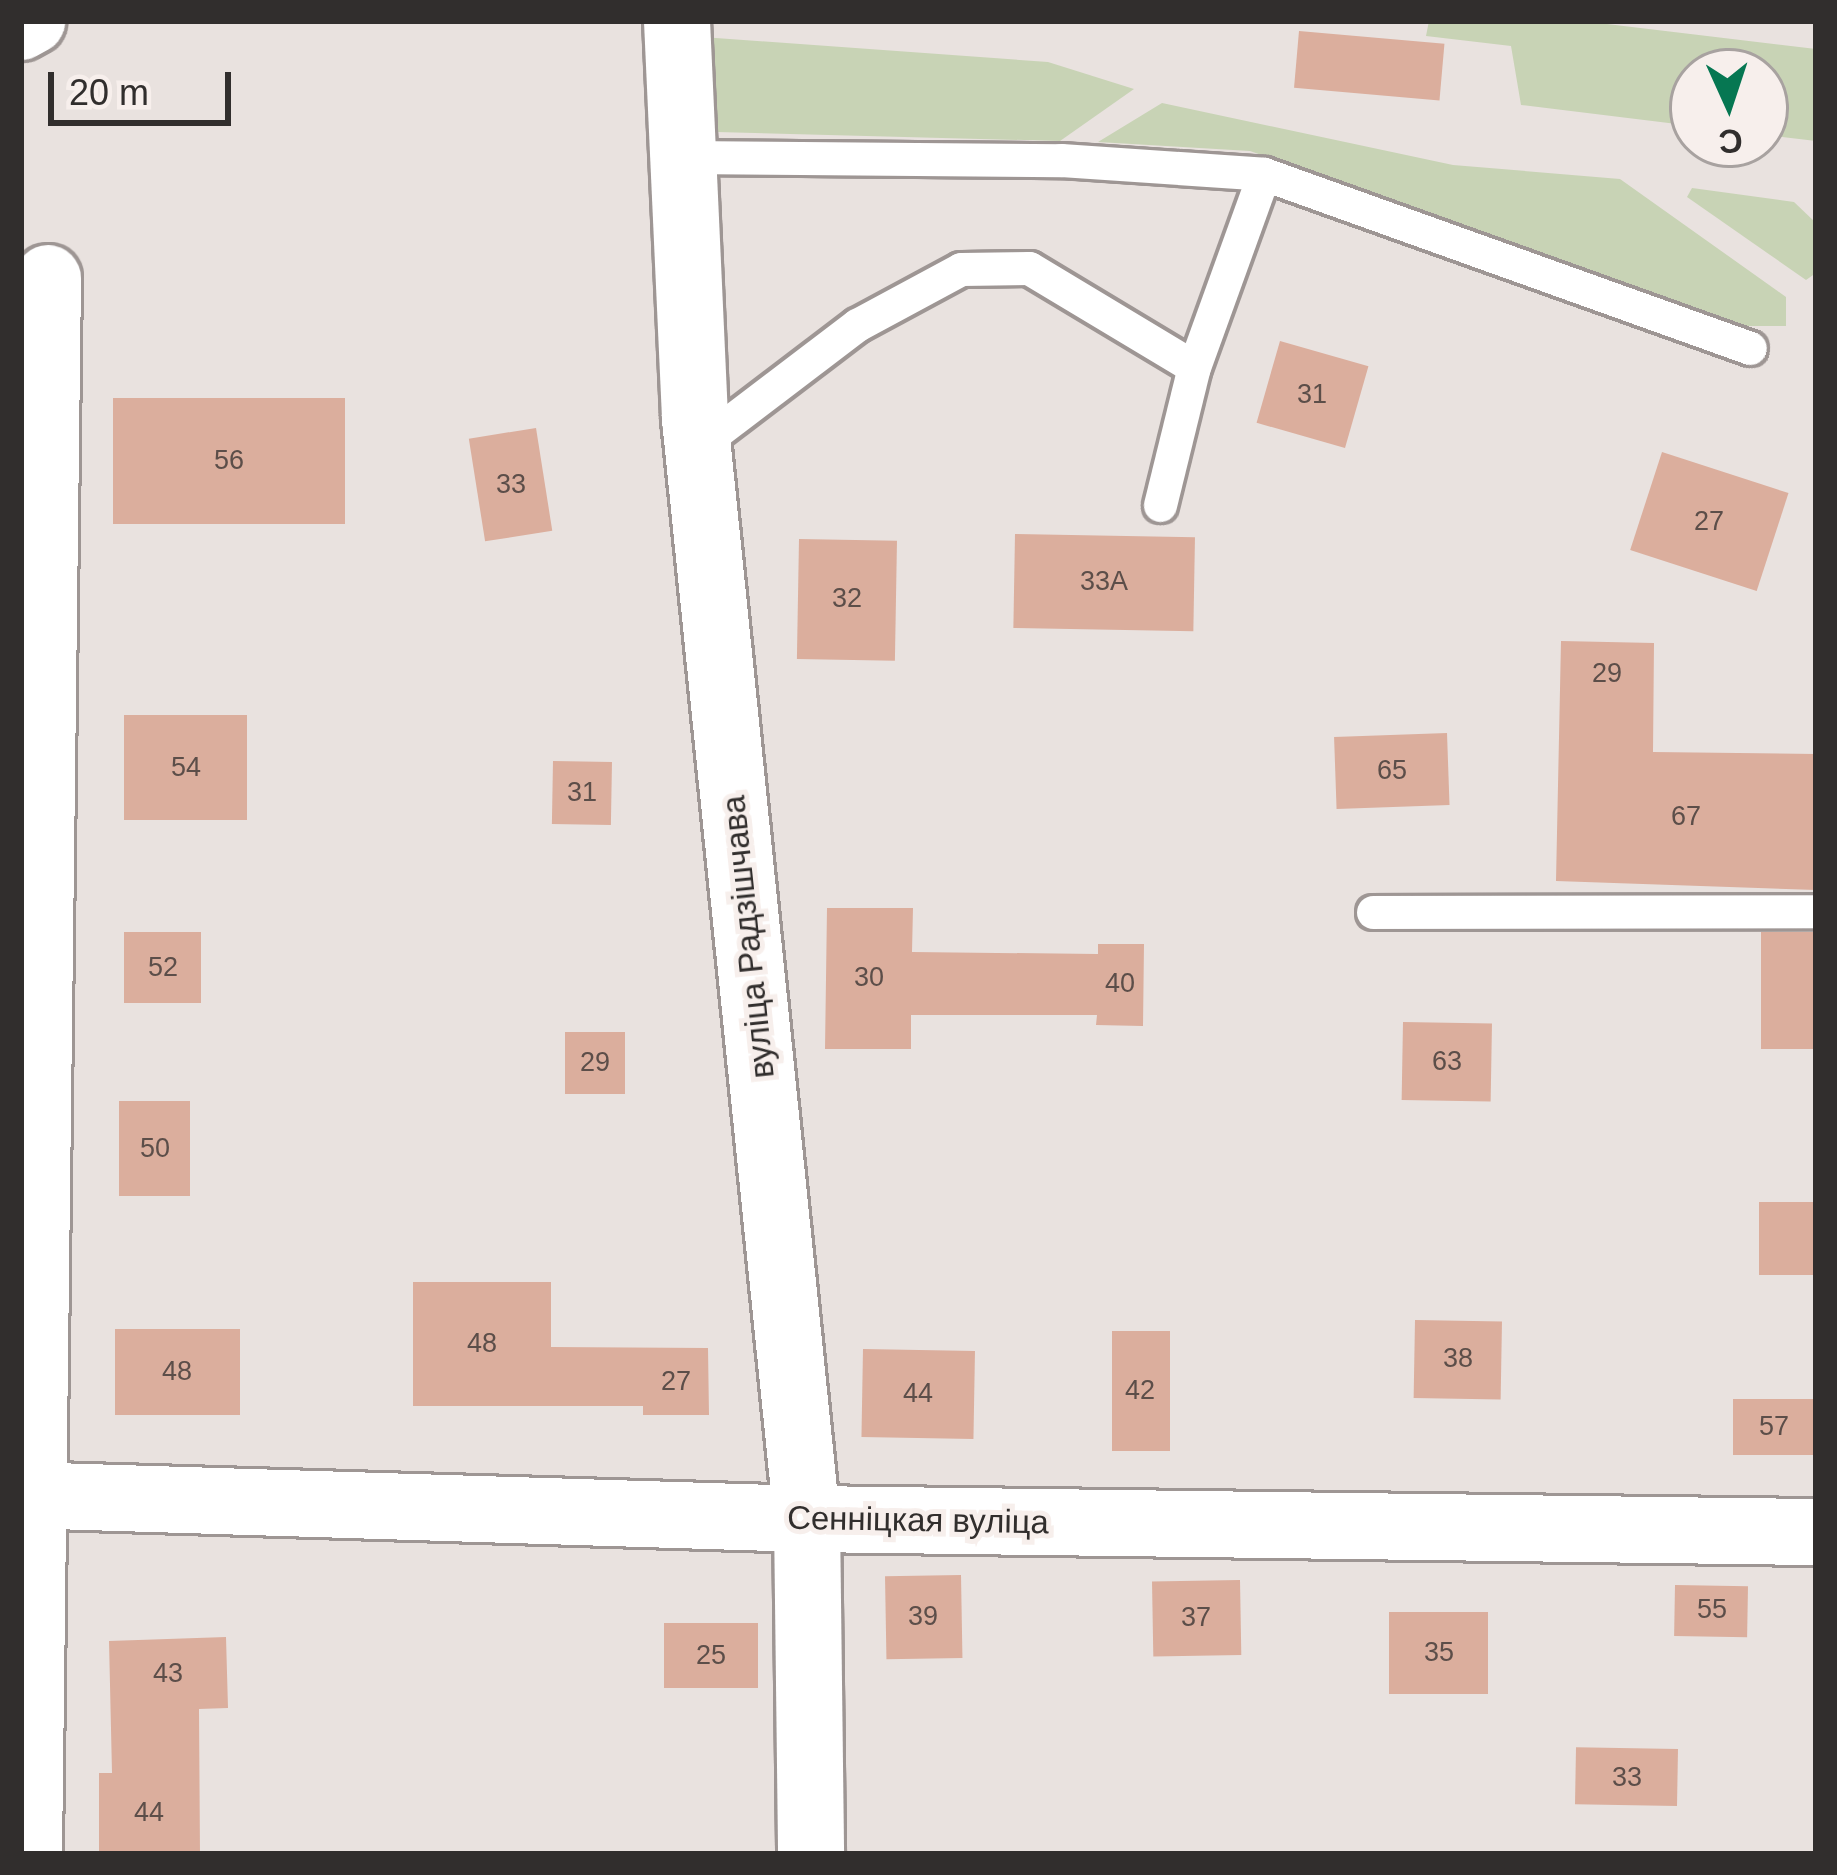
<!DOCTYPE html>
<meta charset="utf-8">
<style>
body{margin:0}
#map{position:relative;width:1837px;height:1875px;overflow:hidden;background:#e9e2df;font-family:Helvetica,sans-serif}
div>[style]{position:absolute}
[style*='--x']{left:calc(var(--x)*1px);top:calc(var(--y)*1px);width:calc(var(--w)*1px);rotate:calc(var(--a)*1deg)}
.green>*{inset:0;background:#c8d3b5}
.building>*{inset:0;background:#dbae9d;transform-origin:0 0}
.roads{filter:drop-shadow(3px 0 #9e9694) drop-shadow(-3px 0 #9e9694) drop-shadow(0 3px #9e9694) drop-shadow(0 -3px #9e9694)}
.service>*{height:33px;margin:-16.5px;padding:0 16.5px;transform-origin:16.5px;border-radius:16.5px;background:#fff}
.minor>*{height:66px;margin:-33px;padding:0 33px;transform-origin:33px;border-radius:33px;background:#fff}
.primary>*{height:66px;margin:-33px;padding:0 33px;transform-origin:33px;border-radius:33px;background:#fff}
span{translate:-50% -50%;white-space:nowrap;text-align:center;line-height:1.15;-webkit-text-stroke:10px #f7efec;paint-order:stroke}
.number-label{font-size:27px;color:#5c4e49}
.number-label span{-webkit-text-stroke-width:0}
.street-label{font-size:33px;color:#312e2d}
.frame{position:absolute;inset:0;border:24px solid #312e2d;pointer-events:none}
.north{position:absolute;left:1669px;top:48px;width:120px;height:120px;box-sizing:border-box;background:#f7efec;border:3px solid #a8a2a0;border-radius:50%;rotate:177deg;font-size:33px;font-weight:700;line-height:48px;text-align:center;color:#312e2d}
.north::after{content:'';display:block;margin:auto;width:42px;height:54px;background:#067752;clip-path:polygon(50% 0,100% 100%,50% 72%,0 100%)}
.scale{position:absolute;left:48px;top:72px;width:183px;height:54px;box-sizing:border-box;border:6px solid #312e2d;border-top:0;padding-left:15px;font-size:36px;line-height:42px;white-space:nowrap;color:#312e2d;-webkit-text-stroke:9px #f7efec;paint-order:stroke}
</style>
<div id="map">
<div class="green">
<div style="clip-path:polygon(1429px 21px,1582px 21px,1816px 49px,1816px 141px,1765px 135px,1765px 72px,1693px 72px,1693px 126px,1521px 105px,1511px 46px,1426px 36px)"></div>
<div style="clip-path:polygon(702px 37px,1048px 62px,1134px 89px,1060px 141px,717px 132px,708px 127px)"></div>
<div style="clip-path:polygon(1162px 103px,1453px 165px,1620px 179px,1786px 297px,1786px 326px,1744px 326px,1250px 151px,1098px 142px)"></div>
<div style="clip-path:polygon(1692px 188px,1794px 202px,1816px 223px,1816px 273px,1806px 280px,1687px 197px)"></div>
</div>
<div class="building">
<div style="left:1299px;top:31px;width:146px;height:57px;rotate:5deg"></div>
<div style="left:1280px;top:341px;width:92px;height:85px;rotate:16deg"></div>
<div style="left:113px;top:398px;width:232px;height:126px"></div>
<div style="left:536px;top:428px;width:104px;height:68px;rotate:81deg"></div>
<div style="left:1662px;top:452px;width:133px;height:103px;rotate:18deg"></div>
<div style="left:1015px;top:534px;width:180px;height:94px;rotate:1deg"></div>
<div style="left:799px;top:539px;width:98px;height:120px;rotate:1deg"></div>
<div style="clip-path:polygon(1561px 641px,1654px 643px,1653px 752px,1816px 754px,1816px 890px,1556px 881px)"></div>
<div style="left:247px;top:715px;width:105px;height:123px;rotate:90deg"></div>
<div style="left:1447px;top:733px;width:72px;height:113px;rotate:88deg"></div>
<div style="left:553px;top:761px;width:59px;height:63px;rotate:1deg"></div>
<div style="clip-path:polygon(827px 908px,913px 908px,912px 952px,1098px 954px,1098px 944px,1144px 944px,1143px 1026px,1096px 1025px,1097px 1015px,911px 1015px,911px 1049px,825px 1049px)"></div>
<div style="left:124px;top:932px;width:77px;height:71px"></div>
<div style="left:1761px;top:932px;width:55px;height:117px"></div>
<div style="left:1403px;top:1022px;width:89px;height:78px;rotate:1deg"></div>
<div style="left:565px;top:1032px;width:60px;height:62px"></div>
<div style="left:190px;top:1101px;width:95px;height:71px;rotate:90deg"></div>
<div style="left:1759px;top:1202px;width:57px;height:73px"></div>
<div style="clip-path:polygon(413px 1282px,551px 1282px,551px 1347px,708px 1348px,709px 1415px,643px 1415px,643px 1406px,413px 1406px)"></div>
<div style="left:1415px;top:1320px;width:87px;height:78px;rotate:1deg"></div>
<div style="left:115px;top:1329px;width:125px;height:86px"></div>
<div style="left:1112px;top:1331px;width:58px;height:120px"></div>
<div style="left:863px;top:1349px;width:112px;height:88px;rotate:1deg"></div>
<div style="left:1733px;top:1399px;width:83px;height:56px"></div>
<div style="left:961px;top:1575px;width:83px;height:76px;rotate:89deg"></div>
<div style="left:1240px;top:1580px;width:75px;height:88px;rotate:89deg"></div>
<div style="left:1675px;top:1585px;width:73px;height:51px;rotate:1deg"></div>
<div style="left:1389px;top:1612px;width:99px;height:82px"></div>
<div style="left:758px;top:1623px;width:65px;height:94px;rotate:90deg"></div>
<div style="clip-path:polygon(226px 1637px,228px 1708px,199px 1709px,200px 1854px,99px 1854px,99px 1773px,112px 1773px,109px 1641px)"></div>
<div style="left:1678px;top:1749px;width:57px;height:102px;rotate:91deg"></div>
</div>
<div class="roads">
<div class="service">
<div style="--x:684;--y:157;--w:377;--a:0.5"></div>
<div style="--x:1061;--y:160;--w:203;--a:3.9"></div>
<div style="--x:1264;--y:174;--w:516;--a:19.7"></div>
<div style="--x:698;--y:446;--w:200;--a:-37.3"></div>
<div style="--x:857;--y:325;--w:118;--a:-28.3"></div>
<div style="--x:961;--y:269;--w:68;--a:-0.8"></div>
<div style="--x:1029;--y:268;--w:192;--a:31"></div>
<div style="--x:1160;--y:505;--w:142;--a:-76.2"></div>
<div style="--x:1194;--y:367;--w:205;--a:-70.1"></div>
<div style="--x:1373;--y:912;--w:443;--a:-0.1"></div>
</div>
<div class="minor">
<div style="--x:677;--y:21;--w:398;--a:87.4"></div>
<div style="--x:695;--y:419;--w:1106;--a:84.19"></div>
<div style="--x:807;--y:1519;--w:335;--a:89.3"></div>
<div style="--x:21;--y:1495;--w:786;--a:1.75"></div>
<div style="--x:807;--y:1519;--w:1009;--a:0.74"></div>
<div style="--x:29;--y:1854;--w:1576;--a:-89.31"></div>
</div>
<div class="primary">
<div style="--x:21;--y:27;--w:13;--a:-29"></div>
</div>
</div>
<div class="number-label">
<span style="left:1312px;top:395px">31</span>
<span style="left:229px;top:461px">56</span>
<span style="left:511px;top:485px">33</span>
<span style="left:1709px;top:522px">27</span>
<span style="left:1104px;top:582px">33А</span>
<span style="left:847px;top:599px">32</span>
<span style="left:1607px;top:674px">29</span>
<span style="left:186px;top:768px">54</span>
<span style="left:1392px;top:771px">65</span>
<span style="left:582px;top:793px">31</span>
<span style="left:1686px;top:817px">67</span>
<span style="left:163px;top:968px">52</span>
<span style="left:869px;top:978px">30</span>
<span style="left:1120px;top:984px">40</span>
<span style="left:1447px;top:1062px">63</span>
<span style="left:595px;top:1063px">29</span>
<span style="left:155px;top:1149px">50</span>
<span style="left:482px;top:1344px">48</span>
<span style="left:1458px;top:1359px">38</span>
<span style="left:177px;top:1372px">48</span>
<span style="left:676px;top:1382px">27</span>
<span style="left:1140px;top:1391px">42</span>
<span style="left:918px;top:1394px">44</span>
<span style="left:1774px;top:1427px">57</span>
<span style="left:1712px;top:1610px">55</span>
<span style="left:923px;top:1617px">39</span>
<span style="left:1196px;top:1618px">37</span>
<span style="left:1439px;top:1653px">35</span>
<span style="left:711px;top:1656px">25</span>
<span style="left:168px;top:1674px">43</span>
<span style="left:1627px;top:1778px">33</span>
<span style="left:149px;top:1813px">44</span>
</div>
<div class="street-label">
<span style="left:748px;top:937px;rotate:-96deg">вуліца Радзішчава</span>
<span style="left:918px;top:1520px;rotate:1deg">Сенніцкая вуліца</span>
</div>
<div class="frame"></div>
<div class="north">С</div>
<div class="scale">20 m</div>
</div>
